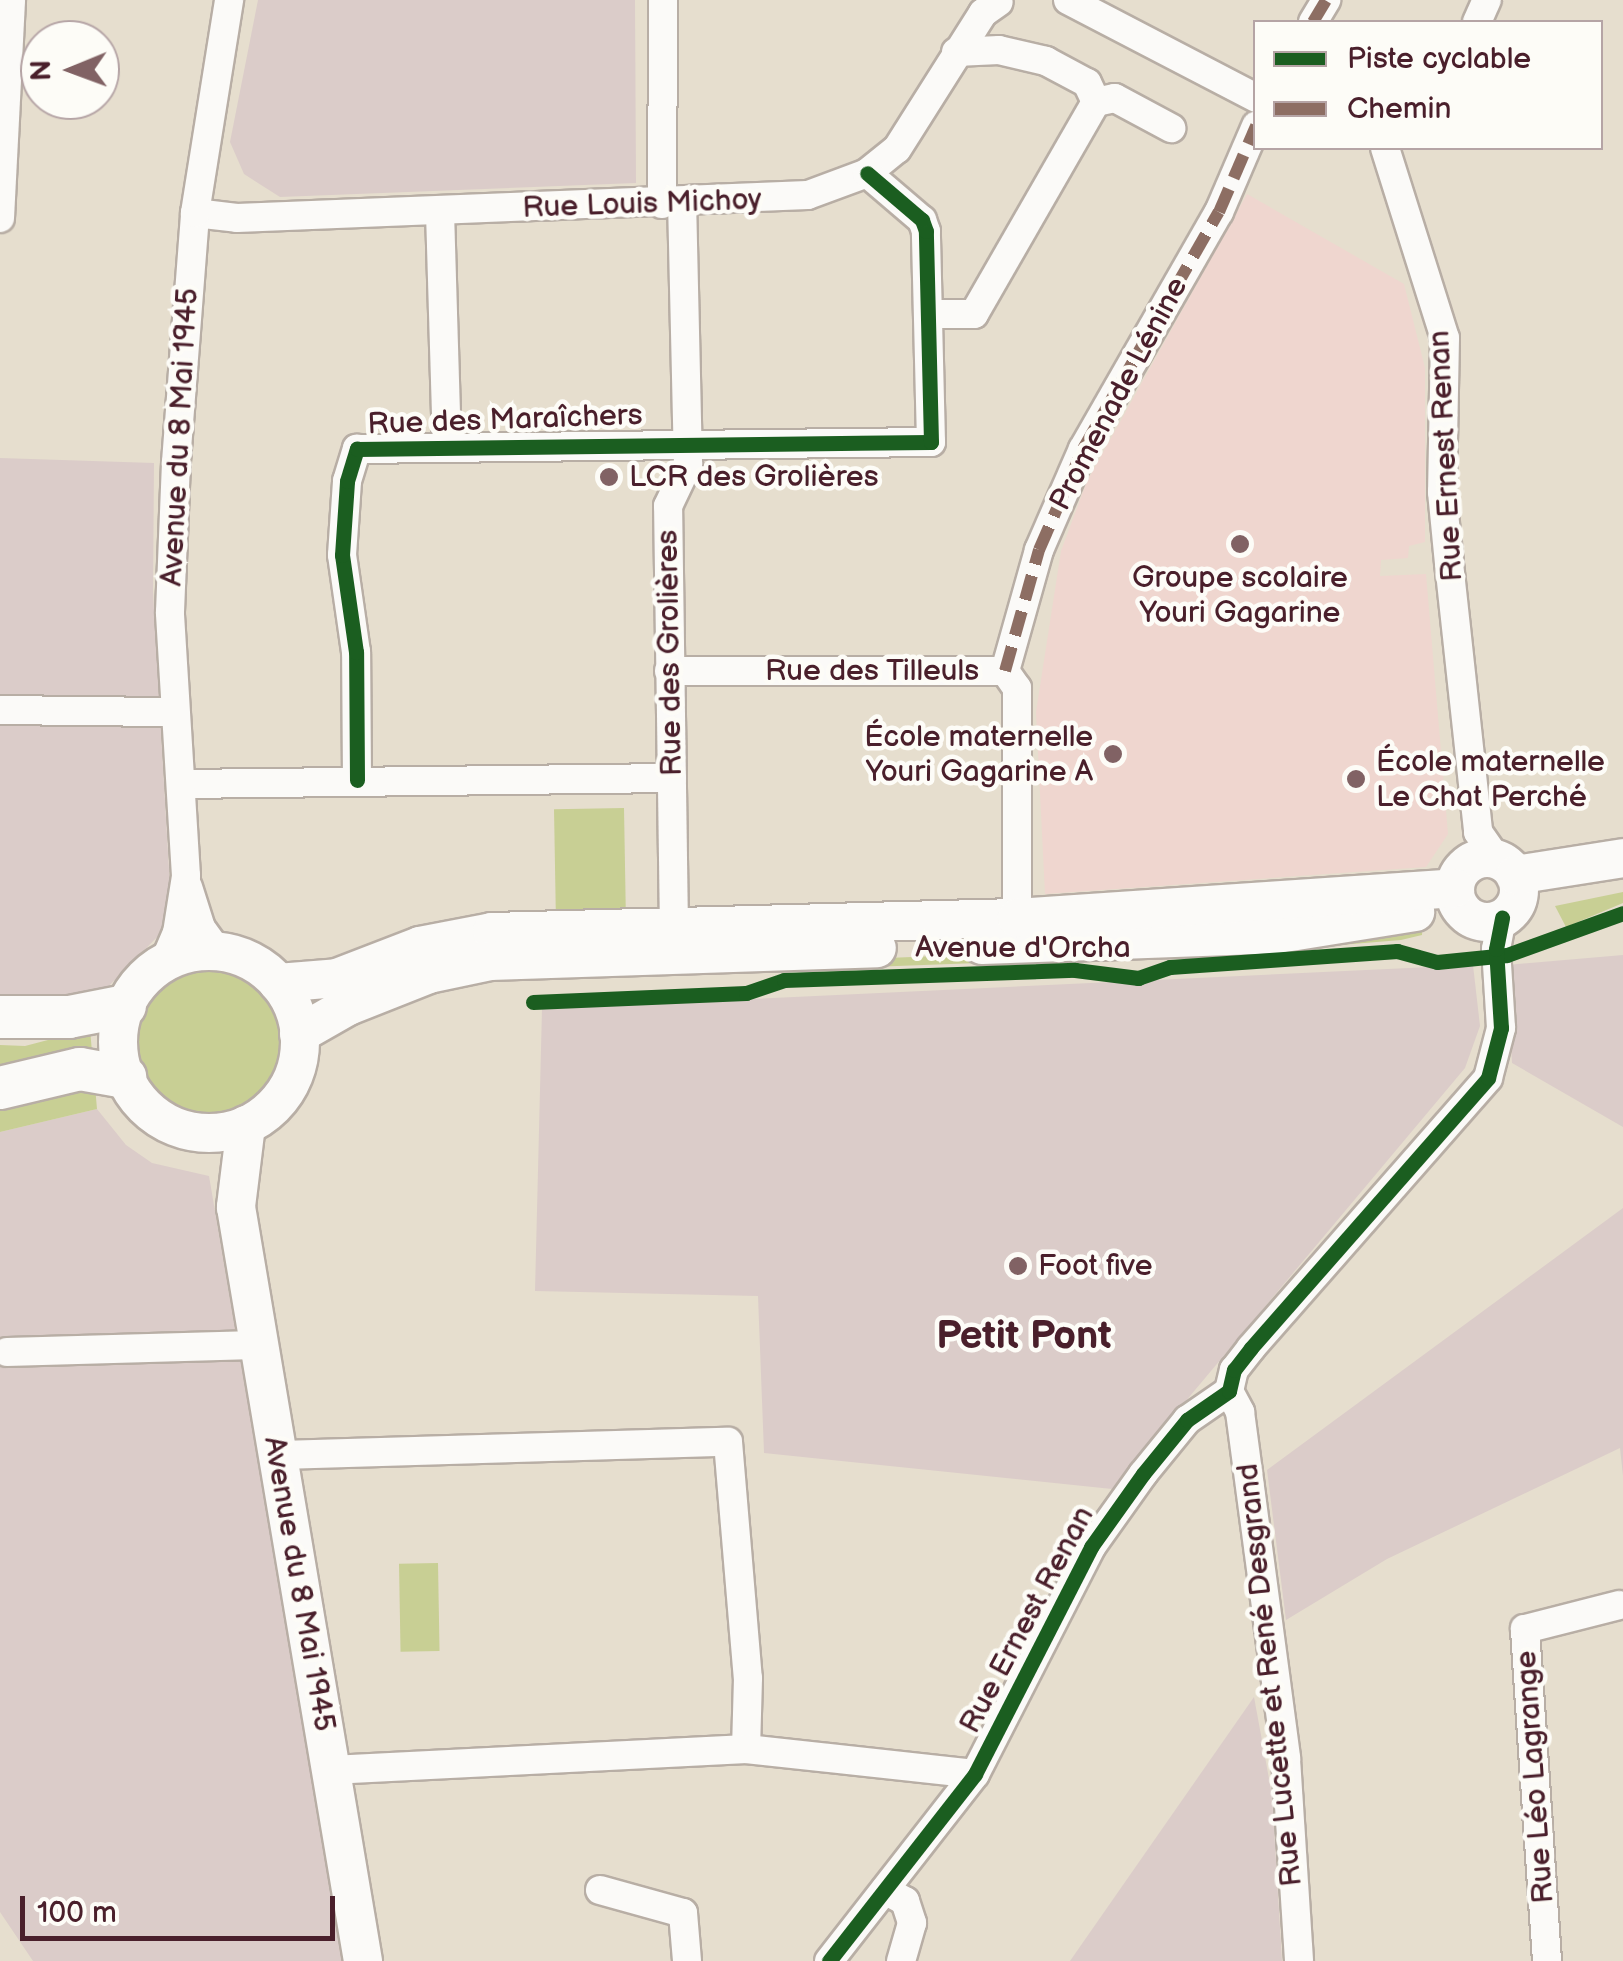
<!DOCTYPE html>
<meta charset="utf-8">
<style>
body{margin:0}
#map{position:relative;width:1623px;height:1961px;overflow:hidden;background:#e6dece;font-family:"Balsamiq Sans",sans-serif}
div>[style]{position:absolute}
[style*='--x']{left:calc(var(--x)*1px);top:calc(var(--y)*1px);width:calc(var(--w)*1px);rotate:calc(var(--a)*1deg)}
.built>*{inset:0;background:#efd6cf}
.industrial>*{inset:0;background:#dbccc9}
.green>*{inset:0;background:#c8cf94;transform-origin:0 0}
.round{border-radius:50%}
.roads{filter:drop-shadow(2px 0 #b8aea5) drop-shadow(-2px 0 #b8aea5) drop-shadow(0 2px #b8aea5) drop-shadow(0 -2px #b8aea5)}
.minor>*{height:28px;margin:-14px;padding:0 14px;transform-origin:14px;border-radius:14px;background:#fbfaf8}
.major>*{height:38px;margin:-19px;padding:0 19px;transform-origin:19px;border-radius:19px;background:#fbfaf8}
.major>.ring{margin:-19px;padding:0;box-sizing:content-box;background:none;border:38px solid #fbfaf8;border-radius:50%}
.highway>*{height:42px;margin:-21px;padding:0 21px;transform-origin:21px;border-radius:21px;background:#fbfaf8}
.quiet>*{height:12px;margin-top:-6px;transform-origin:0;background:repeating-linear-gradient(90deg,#8d6e63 0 25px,transparent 0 37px)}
.cycleway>*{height:15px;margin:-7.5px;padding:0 7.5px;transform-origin:7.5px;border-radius:7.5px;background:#1b5e20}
.dots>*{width:28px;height:28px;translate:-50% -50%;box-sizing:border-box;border:5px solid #fdfcf7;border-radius:50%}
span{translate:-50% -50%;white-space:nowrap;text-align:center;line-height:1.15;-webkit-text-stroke:9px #fdfcf7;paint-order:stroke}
.street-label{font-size:30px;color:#4a1f2b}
.poi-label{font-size:30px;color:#4a1f2b}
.left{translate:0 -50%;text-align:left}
.right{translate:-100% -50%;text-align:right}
.district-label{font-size:40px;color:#4a1f2b;font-weight:700}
.legend{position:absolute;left:1253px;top:20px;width:350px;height:130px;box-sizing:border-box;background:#fdfcf7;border:2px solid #b5a4a5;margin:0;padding:12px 18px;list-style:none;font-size:30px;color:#4a1f2b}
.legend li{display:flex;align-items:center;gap:20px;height:50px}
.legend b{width:50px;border:2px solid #b5a4a5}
.north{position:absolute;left:20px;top:20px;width:100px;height:100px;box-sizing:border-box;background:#fdfcf7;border:2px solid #b5a4a5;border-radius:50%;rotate:269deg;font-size:28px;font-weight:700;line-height:40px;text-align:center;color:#4a1f2b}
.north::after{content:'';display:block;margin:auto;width:35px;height:45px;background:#816264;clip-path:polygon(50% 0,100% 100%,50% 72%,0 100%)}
.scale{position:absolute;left:20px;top:1896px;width:315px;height:45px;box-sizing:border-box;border:5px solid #4a1f2b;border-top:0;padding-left:12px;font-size:30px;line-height:35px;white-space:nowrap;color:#4a1f2b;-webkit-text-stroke:8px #fdfcf7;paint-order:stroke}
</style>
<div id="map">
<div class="built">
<div style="clip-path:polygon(1247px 194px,1404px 284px,1425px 368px,1425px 542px,1409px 546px,1408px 558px,1381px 560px,1380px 576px,1426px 574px,1448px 834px,1426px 867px,1045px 894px,1036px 712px,1061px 551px,1087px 481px)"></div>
</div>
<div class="industrial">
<div style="clip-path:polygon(258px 0,635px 0,636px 183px,280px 197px,244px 174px,230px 142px)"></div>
<div style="clip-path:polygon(0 458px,154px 463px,153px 592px,172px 922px,91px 1004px,0 1004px)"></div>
<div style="clip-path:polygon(1623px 955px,1623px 1127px,1512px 1063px,1507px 965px)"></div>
<div style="clip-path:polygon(1473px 965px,1480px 1026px,1465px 1068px,1112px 1489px,764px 1453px,758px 1296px,535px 1291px,542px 1009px)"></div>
<div style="clip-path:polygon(97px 1109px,126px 1145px,152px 1163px,209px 1176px,343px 1961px,33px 1961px,0 1912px,0 1132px)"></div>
<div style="clip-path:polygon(1623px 1208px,1623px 1476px,1620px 1448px,1387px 1559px,1286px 1620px,1267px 1470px)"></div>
<div style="clip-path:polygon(1254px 1697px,1272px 1795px,1282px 1961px,1070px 1961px)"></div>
</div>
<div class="green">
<div style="left:624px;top:808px;width:108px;height:70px;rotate:89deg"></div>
<div style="clip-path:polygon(1623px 892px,1623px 903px,1566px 927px,1555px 906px)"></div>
<div style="clip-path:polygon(1423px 918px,1422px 935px,1401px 940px,1241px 953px,763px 971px,759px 963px,1237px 944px)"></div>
<div class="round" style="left:137px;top:970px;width:144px;height:144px"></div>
<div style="clip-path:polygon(90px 1029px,97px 1109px,0 1132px,0 1045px,25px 1046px)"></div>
<div style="left:438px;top:1563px;width:88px;height:39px;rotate:89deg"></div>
</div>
<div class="roads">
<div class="minor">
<div style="--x:1068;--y:0;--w:212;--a:27.5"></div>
<div style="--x:1313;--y:22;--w:26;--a:-59"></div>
<div style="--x:1477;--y:22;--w:24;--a:-66"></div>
<div style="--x:1096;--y:102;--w:19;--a:-12"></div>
<div style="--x:1115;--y:98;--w:64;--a:28.2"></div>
<div style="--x:1385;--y:148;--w:199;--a:72.5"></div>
<div style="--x:1445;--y:338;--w:154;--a:91.1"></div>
<div style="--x:1442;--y:492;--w:71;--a:84.4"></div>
<div style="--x:1449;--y:563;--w:271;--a:83.8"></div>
<div style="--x:1478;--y:832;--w:35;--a:55"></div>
<div style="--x:662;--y:204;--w:204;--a:-89.7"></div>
<div style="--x:440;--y:212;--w:235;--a:88.3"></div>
<div style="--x:195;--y:213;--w:42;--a:6.8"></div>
<div style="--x:237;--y:218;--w:571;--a:-2.31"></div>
<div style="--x:808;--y:195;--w:63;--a:-20.4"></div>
<div style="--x:867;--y:173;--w:38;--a:-39"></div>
<div style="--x:897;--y:149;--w:161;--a:-57.7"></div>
<div style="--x:983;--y:13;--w:19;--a:-35"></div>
<div style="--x:0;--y:218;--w:218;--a:-87.1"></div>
<div style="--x:930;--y:314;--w:44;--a:0"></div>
<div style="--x:974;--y:314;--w:245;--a:-60.1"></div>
<div style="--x:1096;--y:102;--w:21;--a:-115"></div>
<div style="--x:1087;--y:83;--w:47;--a:-151.8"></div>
<div style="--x:1046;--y:61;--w:48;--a:-166.8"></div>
<div style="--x:999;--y:50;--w:43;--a:177.3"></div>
<div style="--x:669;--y:671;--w:336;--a:0"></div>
<div style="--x:1005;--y:671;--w:21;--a:55"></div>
<div style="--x:1017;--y:688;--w:230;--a:90"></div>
<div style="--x:1005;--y:671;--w:126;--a:-74.3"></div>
<div style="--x:1039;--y:550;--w:110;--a:-66.5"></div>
<div style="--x:1083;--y:449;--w:273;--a:-60.2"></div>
<div style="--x:1219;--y:212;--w:94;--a:-66.7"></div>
<div style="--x:0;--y:710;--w:175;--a:0.7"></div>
<div style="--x:357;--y:780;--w:128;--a:-90.4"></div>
<div style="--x:356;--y:652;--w:98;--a:-98.2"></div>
<div style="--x:342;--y:555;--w:74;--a:-86.1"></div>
<div style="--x:347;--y:481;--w:34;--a:-73"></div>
<div style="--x:357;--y:449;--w:574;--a:-0.7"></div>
<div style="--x:931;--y:442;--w:211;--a:-91.4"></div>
<div style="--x:926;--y:231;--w:12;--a:-110"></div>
<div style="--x:922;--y:220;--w:72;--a:-139.5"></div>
<div style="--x:181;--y:784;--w:491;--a:-0.7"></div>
<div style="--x:188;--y:887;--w:43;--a:72.4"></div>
<div style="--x:201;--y:928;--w:29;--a:54"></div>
<div style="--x:674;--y:930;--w:424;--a:-90.8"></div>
<div style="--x:668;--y:506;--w:47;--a:-64.5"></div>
<div style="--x:688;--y:464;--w:261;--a:-91.3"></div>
<div style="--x:164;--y:963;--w:33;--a:-67"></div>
<div style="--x:177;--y:933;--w:58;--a:-81"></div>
<div style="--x:186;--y:876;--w:264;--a:-93.5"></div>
<div style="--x:170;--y:612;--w:150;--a:-87.7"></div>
<div style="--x:176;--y:462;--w:250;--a:-85.6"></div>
<div style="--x:195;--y:213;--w:216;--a:-80.9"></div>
<div style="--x:7;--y:1352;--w:252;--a:-1.6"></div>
<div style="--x:1229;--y:1391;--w:24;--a:62"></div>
<div style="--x:1240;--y:1412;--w:350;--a:82.4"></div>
<div style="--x:1286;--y:1759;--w:202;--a:86.3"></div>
<div style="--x:278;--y:1455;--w:450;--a:-1.7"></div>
<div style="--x:728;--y:1442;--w:237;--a:85.2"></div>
<div style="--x:748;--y:1678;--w:71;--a:91.6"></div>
<div style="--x:331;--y:1770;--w:416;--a:-2.9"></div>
<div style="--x:746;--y:1749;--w:230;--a:6.2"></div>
<div style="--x:600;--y:1890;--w:86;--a:15.5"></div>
<div style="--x:683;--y:1913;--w:48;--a:85.2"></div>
<div style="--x:885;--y:1890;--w:23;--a:29"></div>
<div style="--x:905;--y:1901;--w:23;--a:72"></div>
<div style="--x:912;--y:1923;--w:40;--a:106"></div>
<div style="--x:829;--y:1961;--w:237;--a:-52"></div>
<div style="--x:975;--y:1774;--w:255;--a:-62.9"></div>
<div style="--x:1091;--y:1547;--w:90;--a:-54.5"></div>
<div style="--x:1143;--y:1474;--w:70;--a:-50.8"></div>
<div style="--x:1187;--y:1420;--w:51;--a:-34.6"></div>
<div style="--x:1229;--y:1391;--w:22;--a:-77"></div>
<div style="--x:1234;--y:1370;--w:28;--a:-52"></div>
<div style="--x:1251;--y:1348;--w:359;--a:-48.7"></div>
<div style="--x:1488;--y:1078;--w:52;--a:-75.4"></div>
<div style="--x:1501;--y:1028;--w:79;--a:-93.6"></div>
<div style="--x:1496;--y:949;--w:32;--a:-79"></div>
<div style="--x:1547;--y:1961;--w:333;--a:-93.8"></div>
<div style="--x:1525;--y:1629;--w:97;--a:-14.3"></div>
</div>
<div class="major">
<div class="ring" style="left:1455px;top:858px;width:26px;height:26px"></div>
<div style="--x:1515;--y:875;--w:109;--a:-8.9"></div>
<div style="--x:982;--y:945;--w:296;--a:-2.1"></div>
<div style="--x:1278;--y:934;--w:139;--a:-9.1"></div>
<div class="ring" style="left:118px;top:951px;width:144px;height:144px"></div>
<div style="--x:278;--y:983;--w:59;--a:-4.8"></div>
<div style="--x:337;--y:978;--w:89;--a:-21.1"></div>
<div style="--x:420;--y:946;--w:73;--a:-11"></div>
<div style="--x:492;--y:932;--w:525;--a:-1.53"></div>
<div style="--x:1017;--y:918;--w:439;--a:-3.9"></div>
<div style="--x:299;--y:1034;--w:56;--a:-29.7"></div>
<div style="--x:348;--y:1006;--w:87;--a:-21.6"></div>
<div style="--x:429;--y:974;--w:62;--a:-12"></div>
<div style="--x:490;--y:961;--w:387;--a:-1.9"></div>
<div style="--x:246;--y:1125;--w:83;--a:97"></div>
<div style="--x:236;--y:1207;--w:765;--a:80.44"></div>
</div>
<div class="highway">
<div style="--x:0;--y:1017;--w:69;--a:0"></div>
<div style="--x:69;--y:1017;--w:57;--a:-11.1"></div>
<div style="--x:0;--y:1088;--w:82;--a:-13.4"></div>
<div style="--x:80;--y:1069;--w:46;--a:10.1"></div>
</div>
</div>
<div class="quiet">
<div style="--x:1313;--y:22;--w:26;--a:-59"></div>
<div style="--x:1005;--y:671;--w:126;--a:-74.3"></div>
<div style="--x:1039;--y:550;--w:110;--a:-66.5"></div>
<div style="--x:1083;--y:449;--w:273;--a:-60.2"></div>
<div style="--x:1219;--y:212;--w:94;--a:-66.7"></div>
</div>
<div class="cycleway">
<div style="--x:357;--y:780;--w:128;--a:-90.4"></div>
<div style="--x:356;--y:652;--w:98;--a:-98.2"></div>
<div style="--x:342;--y:555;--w:74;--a:-86.1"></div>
<div style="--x:347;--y:481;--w:34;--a:-73"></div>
<div style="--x:357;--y:449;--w:574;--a:-0.7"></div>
<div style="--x:931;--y:442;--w:211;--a:-91.4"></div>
<div style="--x:926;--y:231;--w:12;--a:-110"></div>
<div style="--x:922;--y:220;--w:72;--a:-139.5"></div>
<div style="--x:533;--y:1002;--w:213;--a:-2.4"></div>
<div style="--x:746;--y:993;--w:40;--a:-18.9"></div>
<div style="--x:784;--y:980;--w:291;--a:-2"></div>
<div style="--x:1075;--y:970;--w:64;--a:7.2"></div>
<div style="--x:1138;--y:978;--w:34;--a:-19"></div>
<div style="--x:1170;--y:967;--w:228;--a:-4"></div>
<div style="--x:1397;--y:951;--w:41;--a:15.4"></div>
<div style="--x:1437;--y:962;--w:70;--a:-5.7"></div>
<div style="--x:1507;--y:955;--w:123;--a:-19.9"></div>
<div style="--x:829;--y:1961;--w:237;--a:-52"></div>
<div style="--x:975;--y:1774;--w:255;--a:-62.9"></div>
<div style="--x:1091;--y:1547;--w:90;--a:-54.5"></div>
<div style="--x:1143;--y:1474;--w:70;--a:-50.8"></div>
<div style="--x:1187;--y:1420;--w:51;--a:-34.6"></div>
<div style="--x:1229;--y:1391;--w:22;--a:-77"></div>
<div style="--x:1234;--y:1370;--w:28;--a:-52"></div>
<div style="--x:1251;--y:1348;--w:359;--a:-48.7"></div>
<div style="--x:1488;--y:1078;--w:52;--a:-75.4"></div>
<div style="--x:1501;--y:1028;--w:79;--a:-93.6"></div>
<div style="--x:1496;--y:949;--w:32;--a:-79"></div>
</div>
<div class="dots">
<div style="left:609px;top:477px;background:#816264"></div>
<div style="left:1240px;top:544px;background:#816264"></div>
<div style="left:1113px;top:754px;background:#816264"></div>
<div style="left:1356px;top:779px;background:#816264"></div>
<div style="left:1018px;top:1266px;background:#816264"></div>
</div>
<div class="street-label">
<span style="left:642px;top:204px;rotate:-2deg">Rue Louis Michoy</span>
<span style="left:1119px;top:394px;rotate:-62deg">Promenade Lénine</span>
<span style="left:505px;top:420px;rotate:-2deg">Rue des Maraîchers</span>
<span style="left:180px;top:437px;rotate:-87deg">Avenue du 8 Mai 1945</span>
<span style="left:1446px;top:456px;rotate:-93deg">Rue Ernest Renan</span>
<span style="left:670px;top:653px;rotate:-91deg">Rue des Grolières</span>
<span style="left:872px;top:671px">Rue des Tilleuls</span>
<span style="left:1023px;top:948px">Avenue d'Orcha</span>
<span style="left:299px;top:1584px;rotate:80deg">Avenue du 8 Mai 1945</span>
<span style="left:1027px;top:1620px;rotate:-62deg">Rue Ernest Renan</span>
<span style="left:1270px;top:1675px;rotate:-96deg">Rue Lucette et René Desgrand</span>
<span style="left:1535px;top:1777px;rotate:-94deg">Rue Léo Lagrange</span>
</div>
<div class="poi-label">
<span class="left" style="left:629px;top:477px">LCR des Grolières</span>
<span style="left:1240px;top:595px">Groupe scolaire<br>Youri Gagarine</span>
<span class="right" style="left:1093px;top:754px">École maternelle<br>Youri Gagarine A</span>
<span class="left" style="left:1376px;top:779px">École maternelle<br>Le Chat Perché</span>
<span class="left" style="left:1038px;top:1266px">Foot five</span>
</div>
<div class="district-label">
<span style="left:1024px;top:1336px">Petit Pont</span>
</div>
<ul class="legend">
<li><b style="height:12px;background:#1b5e20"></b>Piste cyclable</li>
<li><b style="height:12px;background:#8d6e63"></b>Chemin</li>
</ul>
<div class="north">N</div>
<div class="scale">100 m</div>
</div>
